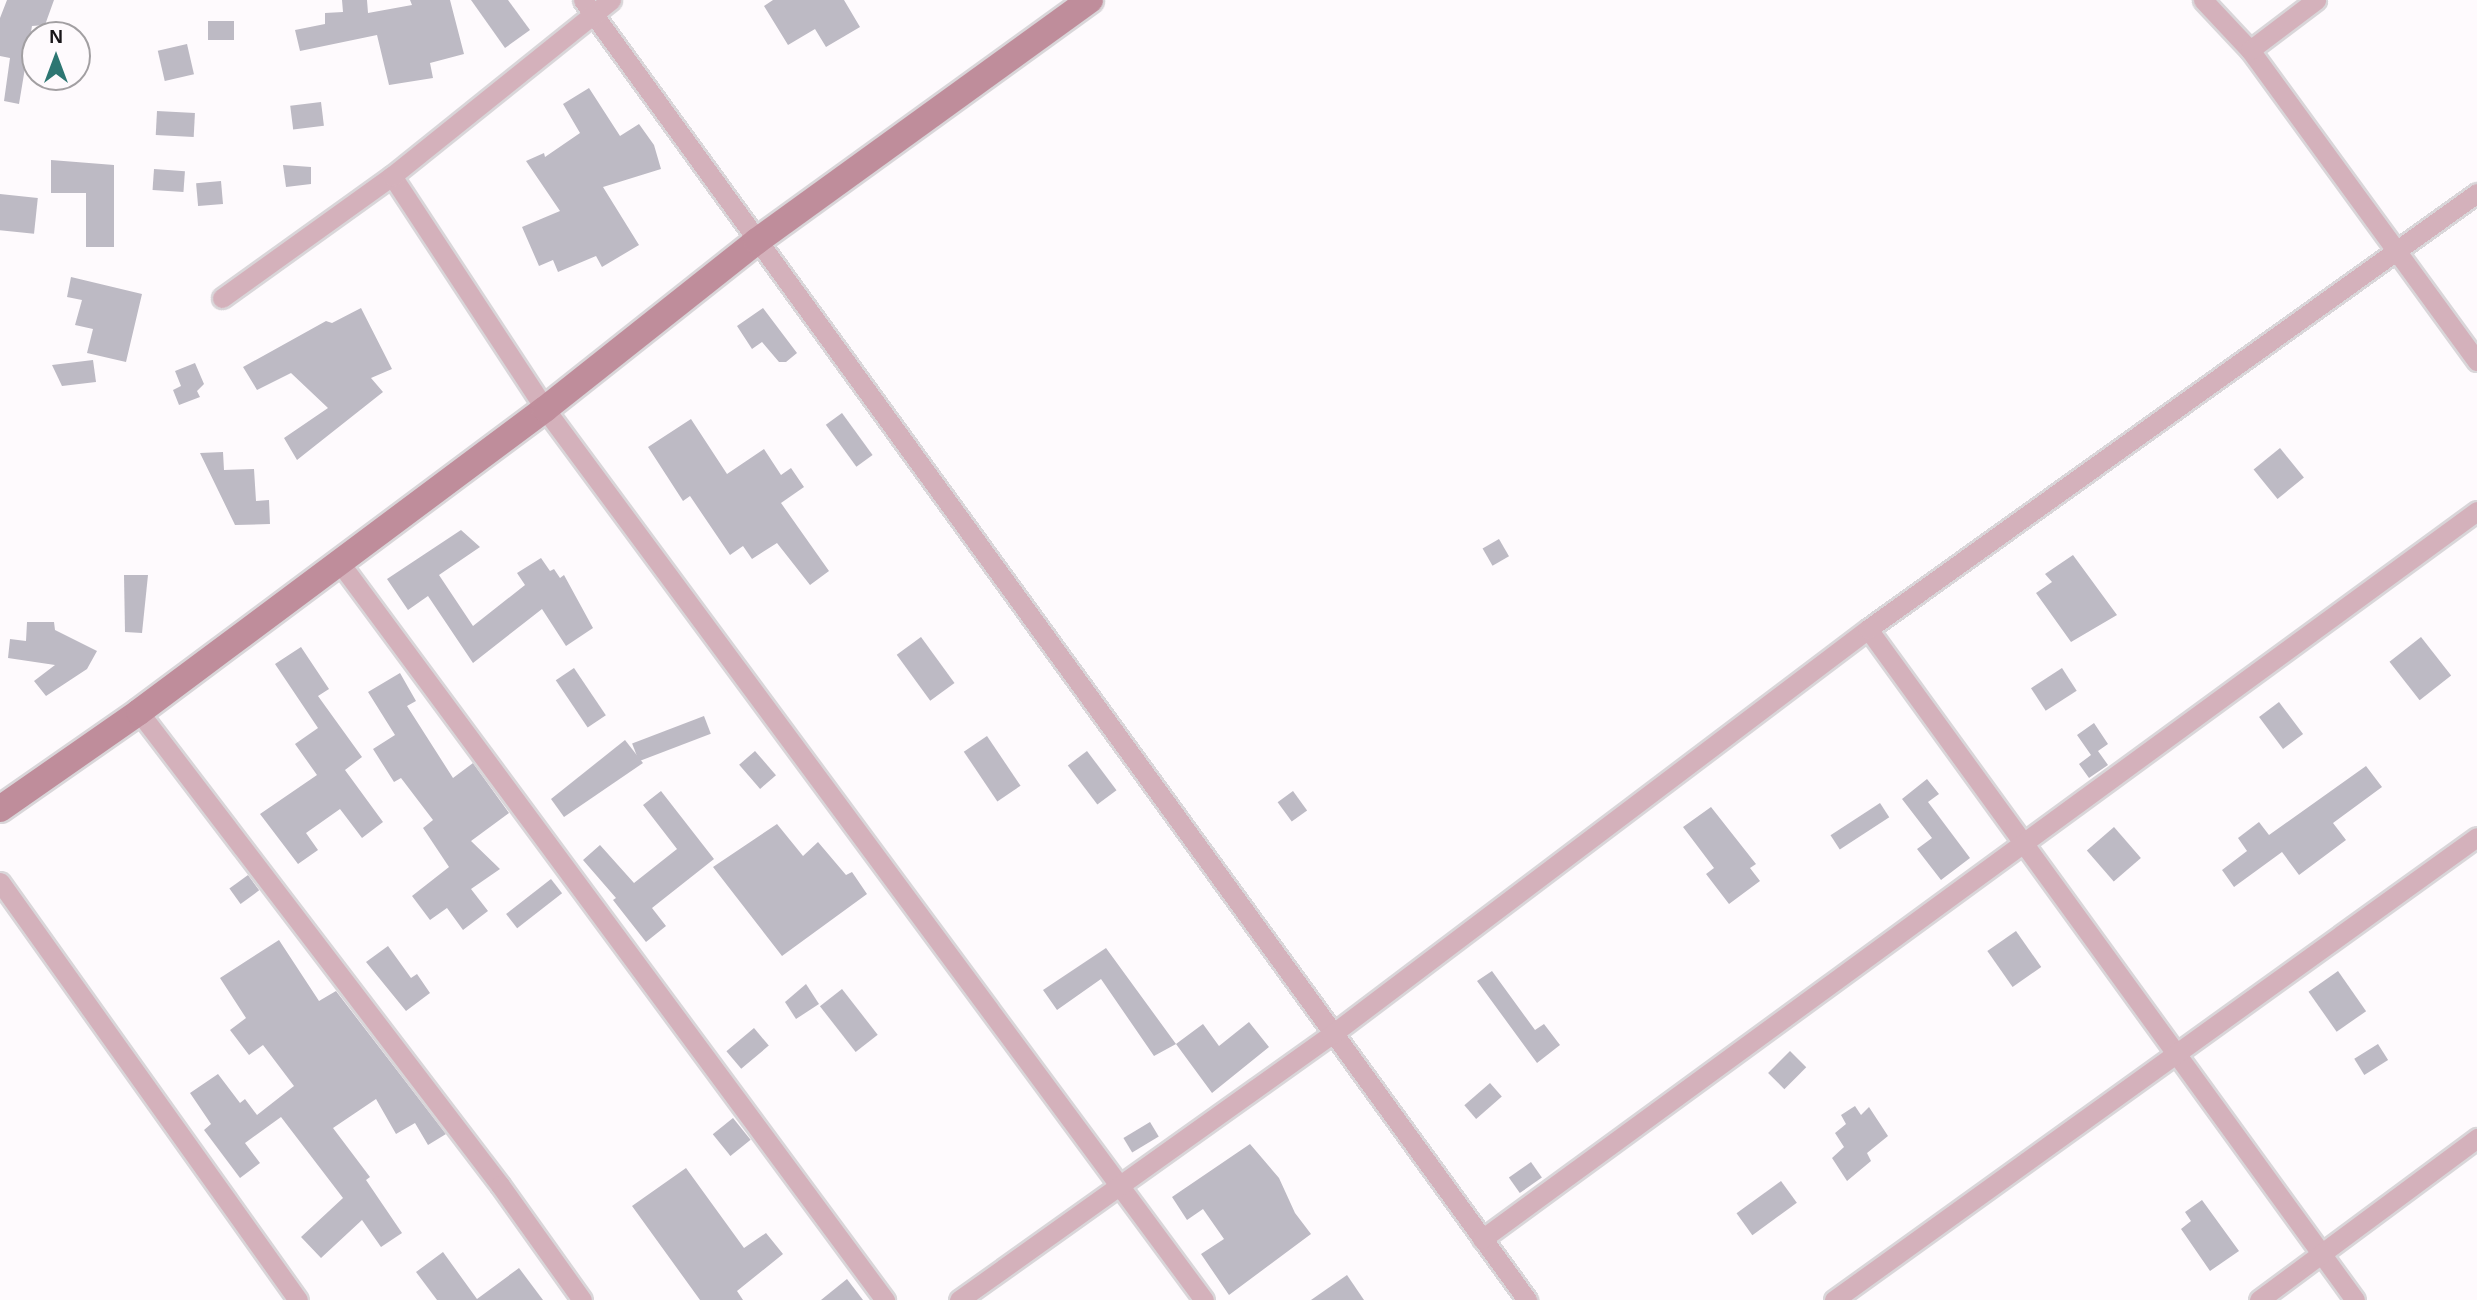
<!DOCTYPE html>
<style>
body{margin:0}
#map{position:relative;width:2477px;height:1300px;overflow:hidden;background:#fefafd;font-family:Arial,sans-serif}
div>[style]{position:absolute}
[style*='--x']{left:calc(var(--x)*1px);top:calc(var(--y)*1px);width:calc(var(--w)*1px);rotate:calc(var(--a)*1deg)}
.building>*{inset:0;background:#bdbac4;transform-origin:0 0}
.roads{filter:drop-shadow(2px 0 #d9d6d9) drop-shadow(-2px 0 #d9d6d9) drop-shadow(0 2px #d9d6d9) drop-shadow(0 -2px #d9d6d9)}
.street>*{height:19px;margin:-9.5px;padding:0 9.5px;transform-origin:9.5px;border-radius:9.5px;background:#d4b1bb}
.secondary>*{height:26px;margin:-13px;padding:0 13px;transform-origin:13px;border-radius:13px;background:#bf8d9b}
span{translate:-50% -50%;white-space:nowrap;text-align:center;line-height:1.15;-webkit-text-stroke:6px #fefafd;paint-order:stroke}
.north{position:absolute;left:21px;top:21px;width:70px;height:70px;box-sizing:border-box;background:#fefafd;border:2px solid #a29fa2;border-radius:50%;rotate:0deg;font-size:19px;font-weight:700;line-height:28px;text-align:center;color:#191619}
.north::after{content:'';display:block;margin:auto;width:24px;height:32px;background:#2d7672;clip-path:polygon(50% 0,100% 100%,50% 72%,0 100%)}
</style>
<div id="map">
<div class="building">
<div style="clip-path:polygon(7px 0,54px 0,45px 25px,32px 26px,19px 104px,4px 101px,10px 58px,0 56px,0 18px)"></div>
<div style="clip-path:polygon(342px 0,367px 0,368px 13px,412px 5px,410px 0,450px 0,464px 54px,430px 63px,433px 78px,389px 85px,377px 35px,300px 51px,295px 30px,325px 24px,325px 13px,343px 12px)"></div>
<div style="clip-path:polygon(471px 0,508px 0,530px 30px,505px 48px)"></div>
<div style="clip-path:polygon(773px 0,844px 0,860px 27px,826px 47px,815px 29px,788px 45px,764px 6px)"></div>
<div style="left:234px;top:21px;width:19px;height:26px;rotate:90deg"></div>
<div style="left:187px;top:44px;width:31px;height:30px;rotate:77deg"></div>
<div style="clip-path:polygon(589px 88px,620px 136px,639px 124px,654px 145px,661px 169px,603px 187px,639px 245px,602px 267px,596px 256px,558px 272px,553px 260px,539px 266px,522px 227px,560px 211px,526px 161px,544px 153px,545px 157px,580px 133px,563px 104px)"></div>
<div style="left:321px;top:102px;width:24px;height:31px;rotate:83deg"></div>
<div style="left:157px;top:111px;width:38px;height:24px;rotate:3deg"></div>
<div style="clip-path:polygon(51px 160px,114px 165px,114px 247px,86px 247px,86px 193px,51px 193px)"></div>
<div style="clip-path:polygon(283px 165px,311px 167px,311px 184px,286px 187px)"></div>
<div style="left:154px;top:169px;width:31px;height:21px;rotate:4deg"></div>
<div style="left:221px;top:181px;width:23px;height:25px;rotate:85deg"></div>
<div style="left:0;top:194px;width:38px;height:36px;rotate:6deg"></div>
<div style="clip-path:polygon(71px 277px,142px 294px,126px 362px,87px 353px,93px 329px,75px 325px,82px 300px,67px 297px)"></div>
<div style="clip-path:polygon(361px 308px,392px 369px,371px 378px,383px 392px,297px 460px,284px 438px,328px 408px,291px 373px,257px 390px,243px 367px,326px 321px,332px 323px)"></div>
<div style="clip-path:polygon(763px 308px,797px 353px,786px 362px,779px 362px,762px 342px,752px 349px,737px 326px)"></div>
<div style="clip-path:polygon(93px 360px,96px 382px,62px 386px,52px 365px)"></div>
<div style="clip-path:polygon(195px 363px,204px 384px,197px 391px,200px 397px,179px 405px,173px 390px,181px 386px,175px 371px)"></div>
<div style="left:842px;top:413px;width:52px;height:20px;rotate:54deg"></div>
<div style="clip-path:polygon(691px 419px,727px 474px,764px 449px,781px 475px,791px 468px,804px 487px,781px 503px,829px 571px,810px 585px,777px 543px,752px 559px,743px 546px,730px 555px,690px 496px,683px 501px,648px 447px)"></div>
<div style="left:2280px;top:448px;width:38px;height:34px;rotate:51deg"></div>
<div style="clip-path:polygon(223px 452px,224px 470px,254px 469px,256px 501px,269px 500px,270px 524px,235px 525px,200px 453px)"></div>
<div style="clip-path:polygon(461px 530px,480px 547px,439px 575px,473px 626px,525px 585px,517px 573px,541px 558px,550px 571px,554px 569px,560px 578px,564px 575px,593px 628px,566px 646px,542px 609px,473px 663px,428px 596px,408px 610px,387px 579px)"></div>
<div style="left:1499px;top:539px;width:20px;height:19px;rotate:60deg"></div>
<div style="clip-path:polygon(2073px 555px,2117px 615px,2071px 642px,2036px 593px,2052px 582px,2045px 574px)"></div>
<div style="clip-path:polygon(124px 575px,148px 575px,142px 633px,125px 632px)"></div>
<div style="clip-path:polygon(27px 622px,54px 622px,55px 630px,97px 651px,87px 669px,46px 696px,34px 681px,55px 665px,8px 658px,10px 639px,26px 641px)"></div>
<div style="left:921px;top:637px;width:57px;height:30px;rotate:54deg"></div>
<div style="left:2421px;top:637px;width:49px;height:40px;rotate:52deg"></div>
<div style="clip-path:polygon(301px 647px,329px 689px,318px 696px,362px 757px,345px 770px,383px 822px,362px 838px,340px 809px,306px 833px,318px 850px,298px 864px,260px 814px,317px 775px,295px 744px,318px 728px,275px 664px)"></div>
<div style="left:574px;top:668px;width:57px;height:22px;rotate:56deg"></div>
<div style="left:2062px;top:668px;width:27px;height:37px;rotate:57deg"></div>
<div style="clip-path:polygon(400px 673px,416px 701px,407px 706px,453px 778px,473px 763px,509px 813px,471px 841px,500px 869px,471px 889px,488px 911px,463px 930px,447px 908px,430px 920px,412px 896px,449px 867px,423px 828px,433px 820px,401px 778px,394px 782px,373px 749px,395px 735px,368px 692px)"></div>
<div style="left:2279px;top:702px;width:40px;height:25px;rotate:53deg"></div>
<div style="left:704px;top:716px;width:19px;height:77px;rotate:69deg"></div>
<div style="clip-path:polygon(2094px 723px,2108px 744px,2098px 751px,2108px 765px,2089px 778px,2079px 764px,2091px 755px,2077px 735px)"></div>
<div style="left:987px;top:736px;width:60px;height:28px;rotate:56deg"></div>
<div style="clip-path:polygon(625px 740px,643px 763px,564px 817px,551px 799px)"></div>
<div style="left:755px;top:751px;width:32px;height:21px;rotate:49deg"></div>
<div style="left:1087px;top:751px;width:49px;height:24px;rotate:53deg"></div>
<div style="clip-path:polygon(2366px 766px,2382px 787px,2333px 823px,2346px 840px,2299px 875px,2282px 852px,2234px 887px,2222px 870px,2247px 851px,2238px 838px,2259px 822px,2269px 835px)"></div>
<div style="clip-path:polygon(1927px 779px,1939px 794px,1928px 802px,1970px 858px,1941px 880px,1917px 849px,1932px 838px,1902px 799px)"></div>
<div style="clip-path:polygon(661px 791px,714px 859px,652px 908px,666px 926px,646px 942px,613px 900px,616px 898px,583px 860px,600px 845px,634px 883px,677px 849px,643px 805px)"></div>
<div style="left:1293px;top:791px;width:24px;height:19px;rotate:54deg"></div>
<div style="left:1880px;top:803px;width:17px;height:59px;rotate:57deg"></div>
<div style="clip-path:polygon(1711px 807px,1756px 864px,1750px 868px,1760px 881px,1729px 904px,1706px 874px,1714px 868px,1683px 827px)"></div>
<div style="clip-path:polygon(777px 824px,803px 856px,818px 842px,846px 875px,852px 872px,867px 894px,782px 956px,713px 867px)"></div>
<div style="left:2114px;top:827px;width:41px;height:36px;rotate:49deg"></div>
<div style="left:248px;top:875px;width:19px;height:23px;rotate:54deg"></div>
<div style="left:551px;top:879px;width:18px;height:57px;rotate:52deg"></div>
<div style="left:2016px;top:931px;width:44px;height:35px;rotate:55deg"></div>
<div style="clip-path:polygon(279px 940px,319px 1001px,336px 991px,446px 1134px,428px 1145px,415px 1123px,396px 1134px,376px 1099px,333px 1128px,370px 1177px,366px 1180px,402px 1233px,381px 1247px,362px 1220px,321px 1258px,301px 1237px,343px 1198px,281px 1117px,245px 1143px,260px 1163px,240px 1178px,204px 1130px,211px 1124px,190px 1093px,218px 1074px,240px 1103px,245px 1099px,257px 1115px,294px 1086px,263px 1045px,249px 1055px,230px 1030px,246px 1018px,220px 978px)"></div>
<div style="clip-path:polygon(388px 946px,411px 978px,417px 974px,430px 993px,406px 1011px,366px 962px)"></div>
<div style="clip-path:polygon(1106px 948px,1176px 1044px,1154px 1056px,1101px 979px,1057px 1010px,1043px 990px)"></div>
<div style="clip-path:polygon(1492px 971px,1535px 1030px,1544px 1024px,1560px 1045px,1537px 1063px,1477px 981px)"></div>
<div style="left:2338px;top:971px;width:49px;height:36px;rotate:55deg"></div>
<div style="clip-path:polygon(806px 984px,819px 1004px,796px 1019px,785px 1002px)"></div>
<div style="left:842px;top:989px;width:58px;height:28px;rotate:52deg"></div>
<div style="clip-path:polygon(1249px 1022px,1269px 1047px,1212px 1093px,1176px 1044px,1203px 1024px,1219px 1046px)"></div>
<div style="left:754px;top:1028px;width:23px;height:36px;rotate:50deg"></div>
<div style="left:2378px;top:1044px;width:19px;height:28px;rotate:58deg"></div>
<div style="left:1790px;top:1051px;width:23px;height:31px;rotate:45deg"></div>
<div style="left:1490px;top:1083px;width:18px;height:34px;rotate:49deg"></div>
<div style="clip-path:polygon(1855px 1106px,1861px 1115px,1869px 1107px,1888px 1136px,1867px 1153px,1871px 1161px,1847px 1181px,1832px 1158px,1844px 1147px,1835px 1133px,1846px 1124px,1841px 1115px)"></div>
<div style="left:733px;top:1118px;width:28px;height:26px;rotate:51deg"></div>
<div style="left:1150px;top:1122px;width:17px;height:31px;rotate:59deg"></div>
<div style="clip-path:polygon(1250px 1144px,1279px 1178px,1295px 1213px,1311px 1234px,1229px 1295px,1201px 1254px,1224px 1239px,1203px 1209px,1187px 1220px,1172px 1197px)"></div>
<div style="left:1531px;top:1162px;width:19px;height:27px;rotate:55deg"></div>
<div style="clip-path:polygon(686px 1168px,744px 1248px,766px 1233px,783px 1254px,737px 1291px,743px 1300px,700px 1300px,632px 1206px)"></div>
<div style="left:1781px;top:1181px;width:27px;height:55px;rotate:54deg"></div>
<div style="clip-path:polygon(2202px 1200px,2239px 1251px,2210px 1271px,2181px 1229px,2191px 1221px,2185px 1212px)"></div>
<div style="clip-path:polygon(443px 1252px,477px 1299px,519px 1268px,543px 1300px,437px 1300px,416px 1272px)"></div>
<div style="clip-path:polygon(1347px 1275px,1364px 1300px,1311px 1300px)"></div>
<div style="clip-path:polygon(847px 1279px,863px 1300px,821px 1300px)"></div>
</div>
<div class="roads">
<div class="street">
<div style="--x:583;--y:0;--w:1607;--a:54.01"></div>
<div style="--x:2203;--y:0;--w:69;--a:46.8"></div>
<div style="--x:2250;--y:50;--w:385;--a:53.9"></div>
<div style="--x:2250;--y:50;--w:83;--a:-37.1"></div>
<div style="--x:392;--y:176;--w:279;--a:56.7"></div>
<div style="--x:545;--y:409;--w:1108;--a:53.51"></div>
<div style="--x:222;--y:298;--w:209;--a:-35.7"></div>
<div style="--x:392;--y:176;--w:281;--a:-38.8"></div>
<div style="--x:340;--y:563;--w:917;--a:53.52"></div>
<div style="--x:1868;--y:629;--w:829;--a:54.03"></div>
<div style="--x:139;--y:712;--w:595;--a:52.65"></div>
<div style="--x:500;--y:1185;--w:141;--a:54.5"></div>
<div style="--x:0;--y:882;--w:513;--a:54.51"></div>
<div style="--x:1482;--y:1239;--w:1233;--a:-36.19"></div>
<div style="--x:959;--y:1300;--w:457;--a:-35.5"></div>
<div style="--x:1331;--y:1035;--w:673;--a:-37.09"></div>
<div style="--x:1868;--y:629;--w:749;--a:-35.6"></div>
<div style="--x:1834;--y:1300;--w:792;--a:-35.76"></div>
<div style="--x:2259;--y:1300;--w:272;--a:-36.6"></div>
</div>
<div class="secondary">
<div style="--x:0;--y:809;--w:169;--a:-34.9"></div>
<div style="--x:139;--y:712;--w:507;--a:-36.73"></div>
<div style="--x:545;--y:409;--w:270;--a:-38.4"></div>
<div style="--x:757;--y:241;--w:411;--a:-35.9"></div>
</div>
</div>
<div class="north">N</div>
</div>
